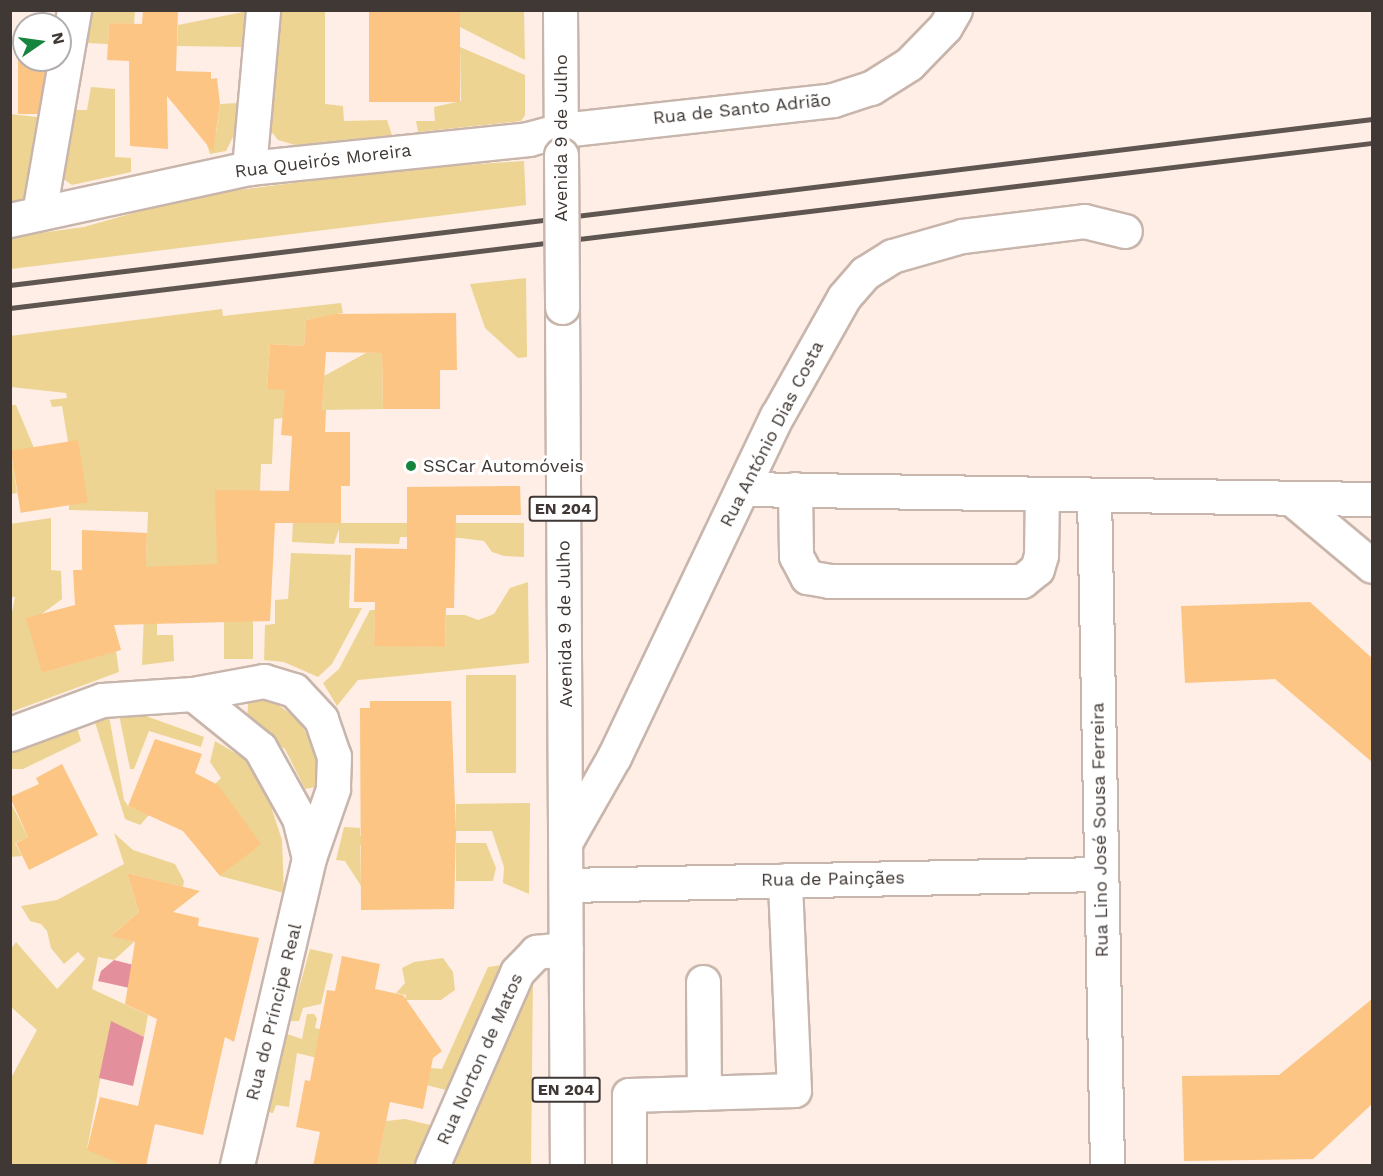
<!DOCTYPE html>
<meta charset="utf-8">
<style>
body{margin:0}
#map{position:relative;width:1383px;height:1176px;overflow:hidden;background:#feeee6;font-family:"Work Sans",sans-serif}
div>[style]{position:absolute}
[style*='--x']{left:calc(var(--x)*1px);top:calc(var(--y)*1px);width:calc(var(--w)*1px);rotate:calc(var(--a)*1deg)}
.green>*{inset:0;background:#edd492;transform-origin:0 0}
.water>*{inset:0;background:#e4909c}
.building>*{inset:0;background:#fcc584;transform-origin:0 0}
.roads{filter:drop-shadow(2px 0 #c8b5ab) drop-shadow(-2px 0 #c8b5ab) drop-shadow(0 2px #c8b5ab) drop-shadow(0 -2px #c8b5ab)}
.minor>*{height:33px;margin:-16.5px;padding:0 16.5px;transform-origin:16.5px;border-radius:16.5px;background:#fff}
.tertiary>*{height:33px;margin:-16.5px;padding:0 16.5px;transform-origin:16.5px;border-radius:16.5px;background:#fff}
.primary>*{height:33px;margin:-16.5px;padding:0 16.5px;transform-origin:16.5px;border-radius:16.5px;background:#fff}
.rail>*{height:4.5px;margin:-2.25px;padding:0 2.25px;transform-origin:2.25px;border-radius:2.25px;background:#5f5651}
.bridges{filter:drop-shadow(2px 0 #c8b5ab) drop-shadow(-2px 0 #c8b5ab) drop-shadow(0 2px #c8b5ab) drop-shadow(0 -2px #c8b5ab)}
.primary-bridge>*{height:33px;margin:-16.5px;padding:0 16.5px;transform-origin:16.5px;border-radius:16.5px;background:#fff}
.dots>*{width:16px;height:16px;translate:-50% -50%;box-sizing:border-box;border:3px solid #fff;border-radius:50%}
span{translate:-50% -50%;white-space:nowrap;text-align:center;line-height:1.15;-webkit-text-stroke:6px #fff;paint-order:stroke}
.shield-label span{padding:2px 4px;background:#fff;border:2px solid;border-radius:4px;-webkit-text-stroke-width:0}
.shield-label{font-size:16px;color:#403834;font-weight:700}
.street-label{font-size:18px;color:#403834}
.poi-label{font-size:18px;color:#403834}
.left{translate:0 -50%;text-align:left}
.frame{position:absolute;inset:0;border:12px solid #403834;pointer-events:none}
.north{position:absolute;left:12px;top:12px;width:60px;height:60px;box-sizing:border-box;background:#fff;border:2px solid #b3afae;border-radius:50%;rotate:77deg;font-size:16px;font-weight:700;line-height:24px;text-align:center;color:#403834}
.north::after{content:'';display:block;margin:auto;width:21px;height:27px;background:#15843c;clip-path:polygon(50% 0,100% 100%,50% 72%,0 100%)}
</style>
<div id="map">
<div class="green">
<div style="clip-path:polygon(92px 11px,135px 11px,134px 24px,109px 23px,108px 44px,85px 43px)"></div>
<div style="clip-path:polygon(248px 11px,245px 47px,177px 46px,178px 25px)"></div>
<div style="clip-path:polygon(281px 11px,325px 11px,325px 104px,343px 106px,344px 121px,387px 120px,392px 135px,295px 145px,278px 140px,270px 130px)"></div>
<div style="clip-path:polygon(460px 11px,524px 11px,525px 60px,460px 27px)"></div>
<div style="clip-path:polygon(460px 47px,525px 75px,525px 115px,521px 121px,418px 132px,416px 121px,435px 121px,434px 107px,461px 101px)"></div>
<div style="clip-path:polygon(91px 87px,115px 89px,115px 157px,131px 158px,131px 172px,72px 185px,62px 178px,71px 110px,87px 110px)"></div>
<div style="clip-path:polygon(239px 103px,237px 129px,226px 151px,210px 154px,207px 145px,216px 133px,220px 104px)"></div>
<div style="clip-path:polygon(10px 114px,46px 118px,25px 209px,10px 211px)"></div>
<div style="clip-path:polygon(524px 161px,526px 205px,11px 269px,10px 237px,84px 227px,197px 195px,413px 168px)"></div>
<div style="clip-path:polygon(526px 278px,527px 357px,518px 358px,485px 328px,470px 284px)"></div>
<div style="clip-path:polygon(341px 303px,343px 313px,306px 320px,304px 346px,270px 344px,267px 388px,294px 390px,283px 418px,274px 419px,272px 464px,261px 464px,260px 491px,230px 563px,157px 615px,157px 635px,173px 635px,174px 661px,142px 665px,148px 512px,69px 510px,68px 442px,62px 406px,52px 407px,50px 400px,67px 398px,66px 393px,11px 387px,10px 336px,222px 309px,223px 316px)"></div>
<div style="clip-path:polygon(366px 353px,382px 353px,383px 409px,322px 410px,324px 376px)"></div>
<div style="clip-path:polygon(11px 405px,16px 405px,34px 448px,11px 452px,17px 493px,11px 494px)"></div>
<div style="clip-path:polygon(51px 518px,51px 570px,61px 571px,62px 599px,35px 619px,42px 673px,116px 651px,119px 672px,11px 712px,10px 623px,15px 597px,11px 597px,10px 524px)"></div>
<div style="clip-path:polygon(293px 523px,524px 523px,524px 557px,504px 556px,492px 552px,484px 541px,460px 538px,400px 537px,399px 544px,339px 543px,339px 529px,334px 544px,292px 542px)"></div>
<div style="clip-path:polygon(291px 553px,351px 555px,349px 608px,362px 608px,332px 664px,318px 677px,284px 662px,264px 660px,265px 625px,275px 624px,275px 600px,288px 599px)"></div>
<div style="clip-path:polygon(528px 582px,529px 663px,358px 680px,337px 706px,323px 683px,339px 669px,370px 610px,375px 610px,374px 645px,445px 647px,446px 615px,465px 615px,478px 620px,494px 614px,510px 588px)"></div>
<div style="left:253px;top:621px;width:38px;height:29px;rotate:90deg"></div>
<div style="left:466px;top:675px;width:50px;height:98px"></div>
<div style="clip-path:polygon(257px 697px,274px 702px,299px 720px,318px 755px,321px 778px,316px 787px,305px 789px,285px 749px,247px 721px,248px 704px)"></div>
<div style="clip-path:polygon(119px 715px,146px 716px,204px 737px,201px 747px,149px 731px,134px 769px,130px 769px)"></div>
<div style="clip-path:polygon(109px 716px,124px 800px,128px 806px,149px 815px,140px 825px,125px 819px,94px 719px)"></div>
<div style="clip-path:polygon(76px 724px,81px 741px,23px 769px,11px 769px,10px 753px)"></div>
<div style="clip-path:polygon(215px 741px,242px 757px,263px 782px,282px 840px,284px 893px,220px 876px,260px 844px,215px 784px,221px 778px,210px 762px)"></div>
<div style="clip-path:polygon(11px 803px,28px 837px,15px 843px,22px 856px,11px 857px)"></div>
<div style="clip-path:polygon(530px 803px,530px 817px,529px 894px,503px 883px,504px 867px,492px 831px,456px 831px,456px 804px)"></div>
<div style="clip-path:polygon(344px 827px,360px 828px,360px 836px,366px 836px,366px 844px,360px 845px,361px 886px,345px 861px,336px 860px)"></div>
<div style="clip-path:polygon(114px 833px,133px 850px,175px 864px,184px 881px,183px 887px,127px 873px,139px 912px,112px 935px,134px 942px,114px 960px,98px 957px,92px 989px,148px 1015px,144px 1037px,111px 1022px,87px 1149px,126px 1165px,11px 1165px,11px 1078px,37px 1030px,11px 1007px,11px 949px,16px 942px,57px 989px,85px 959px,78px 952px,64px 964px,51px 948px,47px 931px,41px 924px,30px 921px,21px 906px,57px 900px,124px 864px)"></div>
<div style="clip-path:polygon(456px 843px,486px 843px,496px 868px,493px 881px,456px 881px)"></div>
<div style="clip-path:polygon(310px 949px,333px 954px,321px 1004px,303px 1008px,299px 1021px,290px 1021px)"></div>
<div style="clip-path:polygon(443px 958px,453px 972px,455px 990px,441px 1000px,405px 1000px,406px 995px,396px 993px,405px 983px,402px 968px,414px 962px)"></div>
<div style="clip-path:polygon(509px 964px,450px 1091px,297px 1053px,289px 1107px,276px 1105px,273px 1113px,268px 1112px,287px 1034px,302px 1039px,307px 1014px,314px 1014px,317px 1019px,315px 1028px,339px 1033px,420px 1067px,442px 1069px,488px 967px)"></div>
<div style="clip-path:polygon(533px 975px,531px 1165px,446px 1166px)"></div>
<div style="clip-path:polygon(405px 1119px,434px 1126px,415px 1165px,377px 1166px,386px 1121px)"></div>
</div>
<div class="water">
<div style="clip-path:polygon(114px 960px,157px 971px,152px 993px,98px 981px,101px 971px)"></div>
<div style="clip-path:polygon(111px 1021px,144px 1037px,133px 1086px,99px 1078px)"></div>
</div>
<div class="building">
<div style="clip-path:polygon(143px 10px,178px 10px,176px 71px,211px 72px,211px 79px,217px 78px,220px 104px,213px 152px,167px 96px,168px 149px,130px 146px,129px 61px,107px 60px,109px 23px,142px 24px)"></div>
<div style="left:369px;top:10px;width:91px;height:92px"></div>
<div style="left:18px;top:60px;width:28px;height:54px"></div>
<div style="clip-path:polygon(456px 313px,457px 370px,440px 370px,440px 409px,383px 409px,382px 353px,326px 352px,322px 410px,326px 410px,325px 432px,350px 432px,350px 486px,341px 486px,341px 523px,275px 523px,270px 621px,114px 625px,121px 650px,42px 673px,26px 618px,75px 605px,73px 570px,82px 570px,82px 530px,147px 533px,146px 567px,217px 564px,215px 490px,289px 491px,292px 436px,281px 435px,285px 390px,267px 389px,270px 344px,304px 346px,306px 320px,335px 314px)"></div>
<div style="left:78px;top:440px;width:63px;height:68px;rotate:81deg"></div>
<div style="clip-path:polygon(520px 486px,521px 515px,456px 515px,454px 608px,446px 608px,445px 647px,374px 646px,375px 602px,354px 602px,355px 548px,407px 549px,407px 487px)"></div>
<div style="clip-path:polygon(1310px 602px,1372px 658px,1372px 762px,1275px 679px,1185px 683px,1181px 606px)"></div>
<div style="clip-path:polygon(370px 701px,451px 701px,456px 831px,454px 909px,361px 910px,360px 708px,370px 708px)"></div>
<div style="clip-path:polygon(155px 739px,202px 754px,195px 773px,218px 785px,261px 844px,220px 876px,183px 831px,128px 806px)"></div>
<div style="clip-path:polygon(62px 764px,98px 835px,29px 870px,16px 843px,28px 837px,10px 797px,39px 784px,36px 778px)"></div>
<div style="clip-path:polygon(127px 873px,200px 891px,173px 912px,199px 918px,198px 926px,259px 938px,234px 1042px,225px 1037px,203px 1135px,155px 1124px,146px 1166px,126px 1166px,87px 1150px,100px 1097px,138px 1106px,157px 1019px,125px 1004px,135px 942px,111px 936px,139px 912px)"></div>
<div style="clip-path:polygon(342px 956px,380px 964px,375px 989px,403px 995px,442px 1051px,433px 1058px,423px 1109px,390px 1102px,377px 1166px,313px 1166px,320px 1132px,296px 1127px,305px 1080px,310px 1081px,327px 990px,335px 991px)"></div>
<div style="clip-path:polygon(1372px 999px,1372px 1104px,1313px 1159px,1184px 1161px,1182px 1076px,1279px 1075px)"></div>
</div>
<div class="roads">
<div class="minor">
<div style="--x:249;--y:168;--w:159;--a:-84.9"></div>
<div style="--x:39;--y:213;--w:206;--a:-80.2"></div>
<div style="--x:10;--y:220;--w:245;--a:-12.3"></div>
<div style="--x:249;--y:168;--w:281;--a:-5.9"></div>
<div style="--x:528;--y:139;--w:35;--a:-15"></div>
<div style="--x:742;--y:489;--w:630;--a:0.91"></div>
<div style="--x:795;--y:489;--w:67;--a:89.1"></div>
<div style="--x:796;--y:556;--w:24;--a:62"></div>
<div style="--x:807;--y:577;--w:22;--a:10"></div>
<div style="--x:829;--y:581;--w:193;--a:0"></div>
<div style="--x:1022;--y:581;--w:19;--a:-39"></div>
<div style="--x:1037;--y:569;--w:15;--a:-74"></div>
<div style="--x:1041;--y:555;--w:61;--a:-89.1"></div>
<div style="--x:1094;--y:495;--w:671;--a:88.89"></div>
<div style="--x:1292;--y:499;--w:104;--a:39.9"></div>
<div style="--x:193;--y:694;--w:86;--a:38.9"></div>
<div style="--x:260;--y:748;--w:80;--a:60.9"></div>
<div style="--x:299;--y:818;--w:41;--a:76"></div>
<div style="--x:10;--y:734;--w:98;--a:-20.3"></div>
<div style="--x:102;--y:700;--w:91;--a:-3.8"></div>
<div style="--x:193;--y:694;--w:72;--a:-10.4"></div>
<div style="--x:264;--y:681;--w:31;--a:17"></div>
<div style="--x:294;--y:690;--w:40;--a:47"></div>
<div style="--x:321;--y:719;--w:39;--a:71"></div>
<div style="--x:334;--y:756;--w:33;--a:92"></div>
<div style="--x:333;--y:789;--w:73;--a:109.2"></div>
<div style="--x:309;--y:858;--w:316;--a:103.2"></div>
<div style="--x:566;--y:841;--w:97;--a:-60.3"></div>
<div style="--x:614;--y:757;--w:378;--a:-64.5"></div>
<div style="--x:777;--y:416;--w:137;--a:-60.6"></div>
<div style="--x:844;--y:297;--w:32;--a:-49"></div>
<div style="--x:865;--y:273;--w:32;--a:-32"></div>
<div style="--x:892;--y:256;--w:73;--a:-15.9"></div>
<div style="--x:962;--y:236;--w:123;--a:-7"></div>
<div style="--x:1084;--y:221;--w:42;--a:13.7"></div>
<div style="--x:566;--y:885;--w:535;--a:-1.18"></div>
<div style="--x:703;--y:982;--w:111;--a:89.5"></div>
<div style="--x:432;--y:1166;--w:212;--a:-66.3"></div>
<div style="--x:517;--y:972;--w:28;--a:-46"></div>
<div style="--x:536;--y:952;--w:30;--a:-6"></div>
<div style="--x:629;--y:1166;--w:71;--a:-90"></div>
<div style="--x:629;--y:1095;--w:165;--a:-1.7"></div>
<div style="--x:794;--y:1090;--w:210;--a:-92.5"></div>
</div>
<div class="tertiary">
<div style="--x:562;--y:130;--w:273;--a:-6.3"></div>
<div style="--x:833;--y:100;--w:40;--a:-18"></div>
<div style="--x:871;--y:88;--w:45;--a:-32.3"></div>
<div style="--x:909;--y:64;--w:52;--a:-45.8"></div>
<div style="--x:945;--y:27;--w:20;--a:-60"></div>
</div>
<div class="primary">
<div style="--x:560;--y:10;--w:145;--a:89.6"></div>
<div style="--x:562;--y:307;--w:859;--a:89.67"></div>
</div>
</div>
<div class="rail">
<div style="--x:10;--y:285;--w:1372;--a:-6.95"></div>
<div style="--x:10;--y:308;--w:1372;--a:-6.91"></div>
</div>
<div class="bridges">
<div class="primary-bridge">
<div style="--x:561;--y:155;--w:152;--a:89.6"></div>
</div>
</div>
<div class="dots">
<div style="left:411px;top:466px;background:#15843c"></div>
</div>
<div class="shield-label">
<span style="left:563px;top:509px">EN 204</span>
<span style="left:566px;top:1090px">EN 204</span>
</div>
<div class="street-label">
<span style="left:742px;top:109px;rotate:-6deg">Rua de Santo Adrião</span>
<span style="left:561px;top:138px;rotate:-90deg">Avenida 9 de Julho</span>
<span style="left:323px;top:161px;rotate:-7deg">Rua Queirós Moreira</span>
<span style="left:772px;top:434px;rotate:-63deg">Rua António Dias Costa</span>
<span style="left:565px;top:624px;rotate:-91deg">Avenida 9 de Julho</span>
<span style="left:1100px;top:830px;rotate:-91deg">Rua Lino José Sousa Ferreira</span>
<span style="left:833px;top:879px;rotate:-1deg">Rua de Painçães</span>
<span style="left:274px;top:1012px;rotate:-76deg">Rua do Príncipe Real</span>
<span style="left:480px;top:1059px;rotate:-66deg">Rua Norton de Matos</span>
</div>
<div class="poi-label">
<span class="left" style="left:423px;top:466px">SSCar Automóveis</span>
</div>
<div class="frame"></div>
<div class="north">N</div>
</div>
